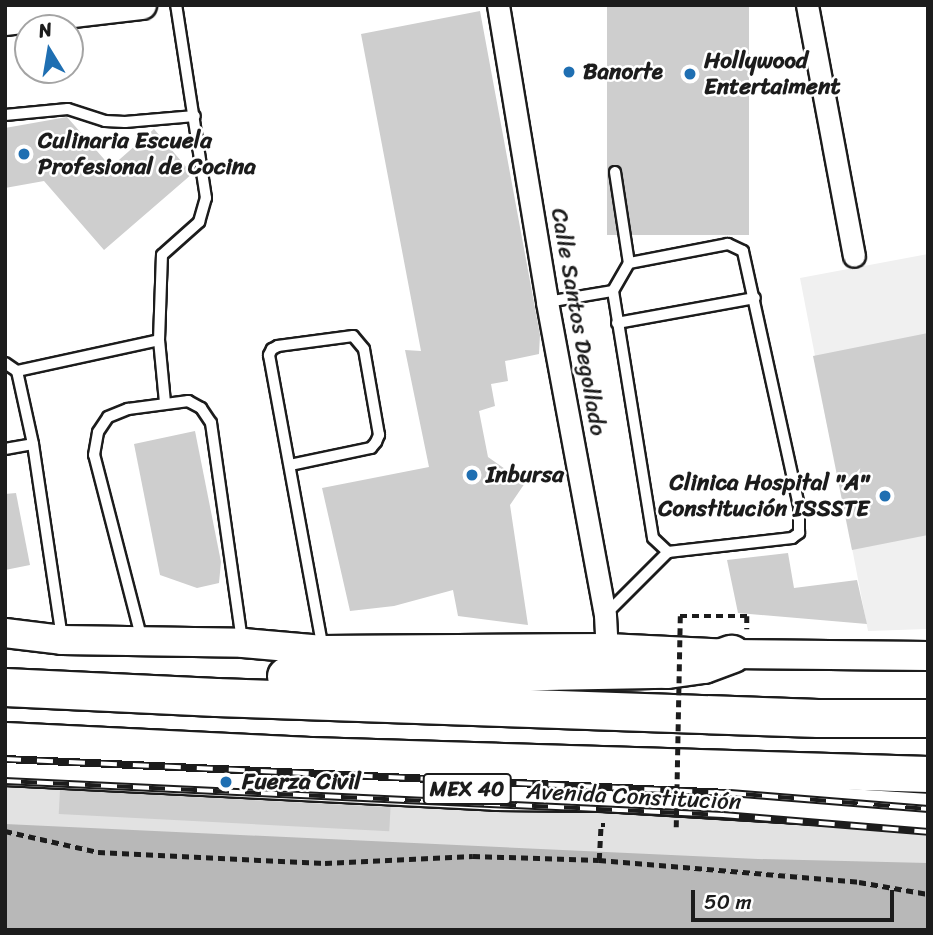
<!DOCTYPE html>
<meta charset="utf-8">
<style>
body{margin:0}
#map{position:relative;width:933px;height:935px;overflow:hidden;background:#fff;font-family:Sriracha,sans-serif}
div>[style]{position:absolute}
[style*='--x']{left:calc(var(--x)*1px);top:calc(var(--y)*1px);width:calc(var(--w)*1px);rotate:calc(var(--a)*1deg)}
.built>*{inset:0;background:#f0f0f0}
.green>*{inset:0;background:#e2e2e2}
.water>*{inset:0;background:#b8b8b8}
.building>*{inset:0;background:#cecece;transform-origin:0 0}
.path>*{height:4.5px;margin-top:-2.25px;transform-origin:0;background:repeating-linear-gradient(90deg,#1c1c1c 0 7px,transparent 0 12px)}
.roads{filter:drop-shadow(2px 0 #1c1c1c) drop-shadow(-2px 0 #1c1c1c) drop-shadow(0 2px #1c1c1c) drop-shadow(0 -2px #1c1c1c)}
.service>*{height:10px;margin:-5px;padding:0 5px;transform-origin:5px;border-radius:5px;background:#fff}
.minor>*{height:21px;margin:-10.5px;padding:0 10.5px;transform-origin:10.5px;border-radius:10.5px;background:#fff}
.tertiary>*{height:28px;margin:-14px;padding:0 14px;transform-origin:14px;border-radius:14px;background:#fff}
.primary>*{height:35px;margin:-17.5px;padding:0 17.5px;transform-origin:17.5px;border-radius:17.5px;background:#fff}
.trunk>*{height:37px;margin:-18.5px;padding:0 18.5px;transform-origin:18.5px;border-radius:18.5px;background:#fff}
.rail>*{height:8px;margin-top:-4px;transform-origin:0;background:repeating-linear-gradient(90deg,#fff 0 16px,#1c1c1c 0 32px);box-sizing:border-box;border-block:2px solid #1c1c1c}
.path-bridge>*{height:4.5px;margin-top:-2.25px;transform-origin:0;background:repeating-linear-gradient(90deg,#1c1c1c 0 7px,transparent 0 12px)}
.dots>*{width:19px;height:19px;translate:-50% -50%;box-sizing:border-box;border:4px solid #fff;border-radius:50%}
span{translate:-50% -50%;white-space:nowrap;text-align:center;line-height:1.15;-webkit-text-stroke:5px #fff;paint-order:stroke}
.shield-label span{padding:2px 5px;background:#fff;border:2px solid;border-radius:5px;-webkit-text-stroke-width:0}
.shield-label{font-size:21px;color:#1c1c1c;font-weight:700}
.poi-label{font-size:23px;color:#1c1c1c;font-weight:700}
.left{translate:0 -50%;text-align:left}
.right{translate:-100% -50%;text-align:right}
.street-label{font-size:23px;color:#1c1c1c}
.frame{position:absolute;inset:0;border:7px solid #1c1c1c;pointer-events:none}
.north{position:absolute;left:14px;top:14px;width:70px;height:70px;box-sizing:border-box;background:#fff;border:2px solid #a4a4a4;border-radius:50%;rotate:349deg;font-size:19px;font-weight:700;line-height:28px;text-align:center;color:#1c1c1c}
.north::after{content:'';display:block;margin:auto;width:24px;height:32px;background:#1f6fb2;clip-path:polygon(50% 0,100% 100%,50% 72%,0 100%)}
.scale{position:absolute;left:691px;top:890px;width:203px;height:32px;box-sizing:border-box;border:4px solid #1c1c1c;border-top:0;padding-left:9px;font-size:21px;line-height:24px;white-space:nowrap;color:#1c1c1c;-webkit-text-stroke:5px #fff;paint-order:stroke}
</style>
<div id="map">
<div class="built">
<div style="clip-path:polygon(928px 254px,928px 629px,868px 631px,800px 278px)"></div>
</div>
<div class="green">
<div style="clip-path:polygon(5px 773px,928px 816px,928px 930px,5px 930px)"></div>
</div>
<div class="water">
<div style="clip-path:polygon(5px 824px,758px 859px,928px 863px,928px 930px,5px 930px)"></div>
</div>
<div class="building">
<div style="left:607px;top:5px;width:142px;height:230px"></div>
<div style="clip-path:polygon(480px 11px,540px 335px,539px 354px,505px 361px,508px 381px,491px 384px,495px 406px,479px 411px,488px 457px,525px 483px,510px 505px,528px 625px,458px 616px,453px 590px,394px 606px,350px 611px,322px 488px,429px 467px,405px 350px,421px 351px,361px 34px)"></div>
<div style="clip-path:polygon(67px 117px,111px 167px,154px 129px,192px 174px,104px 250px,44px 181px,5px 188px,5px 128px)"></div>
<div style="clip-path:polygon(928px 333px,928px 535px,852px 550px,813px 356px)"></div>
<div style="clip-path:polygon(195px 431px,221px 562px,219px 583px,197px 588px,160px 575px,134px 444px)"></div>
<div style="clip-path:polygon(16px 493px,30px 565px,5px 570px,5px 494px)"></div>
<div style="clip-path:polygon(788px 553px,794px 588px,857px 580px,867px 624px,738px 613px,727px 560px)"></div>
<div style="left:60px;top:790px;width:331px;height:24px;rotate:3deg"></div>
</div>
<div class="path">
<div style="--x:680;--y:616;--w:67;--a:0"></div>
<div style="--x:747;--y:616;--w:13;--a:90"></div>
<div style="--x:5;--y:831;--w:95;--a:12.7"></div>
<div style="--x:98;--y:852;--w:227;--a:2.8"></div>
<div style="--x:325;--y:863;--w:148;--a:-2.7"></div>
<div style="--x:473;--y:856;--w:126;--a:1.8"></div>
<div style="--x:599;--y:860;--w:35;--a:-87"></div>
<div style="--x:601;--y:825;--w:4;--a:0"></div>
<div style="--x:599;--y:860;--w:261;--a:4.8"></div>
<div style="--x:859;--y:882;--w:70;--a:9.9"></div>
</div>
<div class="roads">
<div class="service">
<div style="--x:5;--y:115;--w:63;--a:-5.4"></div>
<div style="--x:68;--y:109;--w:39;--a:18"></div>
<div style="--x:105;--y:121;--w:20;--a:3"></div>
<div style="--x:125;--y:122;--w:70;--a:-4.9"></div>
<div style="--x:615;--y:172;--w:92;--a:81.3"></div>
<div style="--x:629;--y:263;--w:32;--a:120"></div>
<div style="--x:613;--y:291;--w:250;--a:80.8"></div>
<div style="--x:653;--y:538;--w:21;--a:43"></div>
<div style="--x:668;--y:552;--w:125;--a:-6.4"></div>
<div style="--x:792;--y:538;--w:9;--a:-36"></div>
<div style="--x:799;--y:533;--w:27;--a:-90"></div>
<div style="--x:799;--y:506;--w:261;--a:-102.4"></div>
<div style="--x:743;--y:251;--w:17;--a:-155"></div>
<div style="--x:728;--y:244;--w:101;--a:169.1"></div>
<div style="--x:547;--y:302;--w:67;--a:-9.5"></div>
<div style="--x:617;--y:323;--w:140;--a:-10.3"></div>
<div style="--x:159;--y:340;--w:62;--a:84.5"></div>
<div style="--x:5;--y:363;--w:14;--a:34"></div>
<div style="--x:17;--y:371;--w:75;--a:77.6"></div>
<div style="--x:33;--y:444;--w:196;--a:81.5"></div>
<div style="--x:17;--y:371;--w:145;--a:-12.3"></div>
<div style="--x:159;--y:340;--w:85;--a:-88"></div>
<div style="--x:162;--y:255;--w:50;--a:-41.7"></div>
<div style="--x:199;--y:222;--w:25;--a:-74"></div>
<div style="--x:206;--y:198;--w:195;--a:-98.8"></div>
<div style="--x:5;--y:449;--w:28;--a:-10"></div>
<div style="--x:290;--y:465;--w:83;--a:-11.9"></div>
<div style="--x:371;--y:448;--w:8;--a:-50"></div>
<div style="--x:376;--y:442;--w:8;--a:-67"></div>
<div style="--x:379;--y:435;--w:87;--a:-99.9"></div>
<div style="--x:364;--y:349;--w:17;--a:-130"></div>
<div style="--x:353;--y:336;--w:76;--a:172.4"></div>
<div style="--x:278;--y:346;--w:7;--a:153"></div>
<div style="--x:272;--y:349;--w:7;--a:117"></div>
<div style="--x:269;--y:355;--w:300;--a:79.6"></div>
<div style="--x:605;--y:615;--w:89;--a:-45"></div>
<div style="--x:142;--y:640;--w:191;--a:-104.5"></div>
<div style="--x:94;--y:455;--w:23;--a:-80"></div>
<div style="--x:98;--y:432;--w:18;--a:-56"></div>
<div style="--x:108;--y:417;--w:22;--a:-22"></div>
<div style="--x:128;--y:409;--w:61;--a:-7.6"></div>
<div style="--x:188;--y:401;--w:15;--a:28"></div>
<div style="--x:201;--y:408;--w:18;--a:56"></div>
<div style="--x:211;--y:423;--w:220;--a:81.9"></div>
</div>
<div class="minor">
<div style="--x:498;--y:5;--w:301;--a:80.6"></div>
<div style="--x:547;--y:302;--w:318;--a:79.5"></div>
<div style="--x:605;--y:615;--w:33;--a:87"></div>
<div style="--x:807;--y:5;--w:255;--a:79.4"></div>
</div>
<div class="tertiary">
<div style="--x:5;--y:21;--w:138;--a:-6.7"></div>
<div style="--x:5;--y:633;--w:57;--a:7"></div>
<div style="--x:62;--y:640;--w:181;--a:0.9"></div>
<div style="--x:243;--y:643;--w:80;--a:5"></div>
<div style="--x:323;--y:650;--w:284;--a:-0.4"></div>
<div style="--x:607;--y:648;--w:124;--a:2.8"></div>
<div style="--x:731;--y:654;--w:197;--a:0.6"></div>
</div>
<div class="primary">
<div style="--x:5;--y:740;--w:305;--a:2.8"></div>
<div style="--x:310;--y:755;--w:618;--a:1.76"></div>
</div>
<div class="trunk">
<div style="--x:286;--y:676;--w:381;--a:-1.1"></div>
<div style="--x:667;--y:669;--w:36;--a:-8"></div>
<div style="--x:703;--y:664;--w:30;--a:-20"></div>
<div style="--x:5;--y:687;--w:211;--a:2.7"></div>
<div style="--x:216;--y:697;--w:602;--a:2"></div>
<div style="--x:818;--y:718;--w:110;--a:0"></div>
<div style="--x:5;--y:766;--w:491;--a:2.9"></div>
<div style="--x:495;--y:791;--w:108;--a:0.5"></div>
<div style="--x:603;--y:792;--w:326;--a:3.5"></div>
</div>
</div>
<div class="rail">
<div style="--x:5;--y:759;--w:726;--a:2.69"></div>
<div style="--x:730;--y:793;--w:199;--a:4.6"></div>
<div style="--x:5;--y:781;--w:719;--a:2.71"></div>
<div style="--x:723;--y:815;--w:206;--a:4.7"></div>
</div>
<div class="path-bridge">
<div style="--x:676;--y:827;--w:211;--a:-88.9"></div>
</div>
<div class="dots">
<div style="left:569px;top:72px;background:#1f6fb2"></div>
<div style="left:690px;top:74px;background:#1f6fb2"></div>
<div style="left:24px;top:154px;background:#1f6fb2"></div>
<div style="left:472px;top:475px;background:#1f6fb2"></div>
<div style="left:885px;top:496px;background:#1f6fb2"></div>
<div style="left:226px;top:782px;background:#1f6fb2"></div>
</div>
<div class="shield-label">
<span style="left:467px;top:789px">MEX 40</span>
</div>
<div class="poi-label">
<span class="left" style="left:704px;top:74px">Hollywood<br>Entertaiment</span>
<span class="left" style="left:583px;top:72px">Banorte</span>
<span class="left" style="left:38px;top:154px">Culinaria Escuela<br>Profesional de Cocina</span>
<span class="left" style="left:486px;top:475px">Inbursa</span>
<span class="right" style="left:869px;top:496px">Clinica Hospital "A"<br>Constitución ISSSTE</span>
<span class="left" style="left:242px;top:782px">Fuerza Civil</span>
</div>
<div class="street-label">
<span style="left:578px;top:322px;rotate:80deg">Calle Santos Degollado</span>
<span style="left:634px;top:797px;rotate:3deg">Avenida Constitución</span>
</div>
<div class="frame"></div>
<div class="north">N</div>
<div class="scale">50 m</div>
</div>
